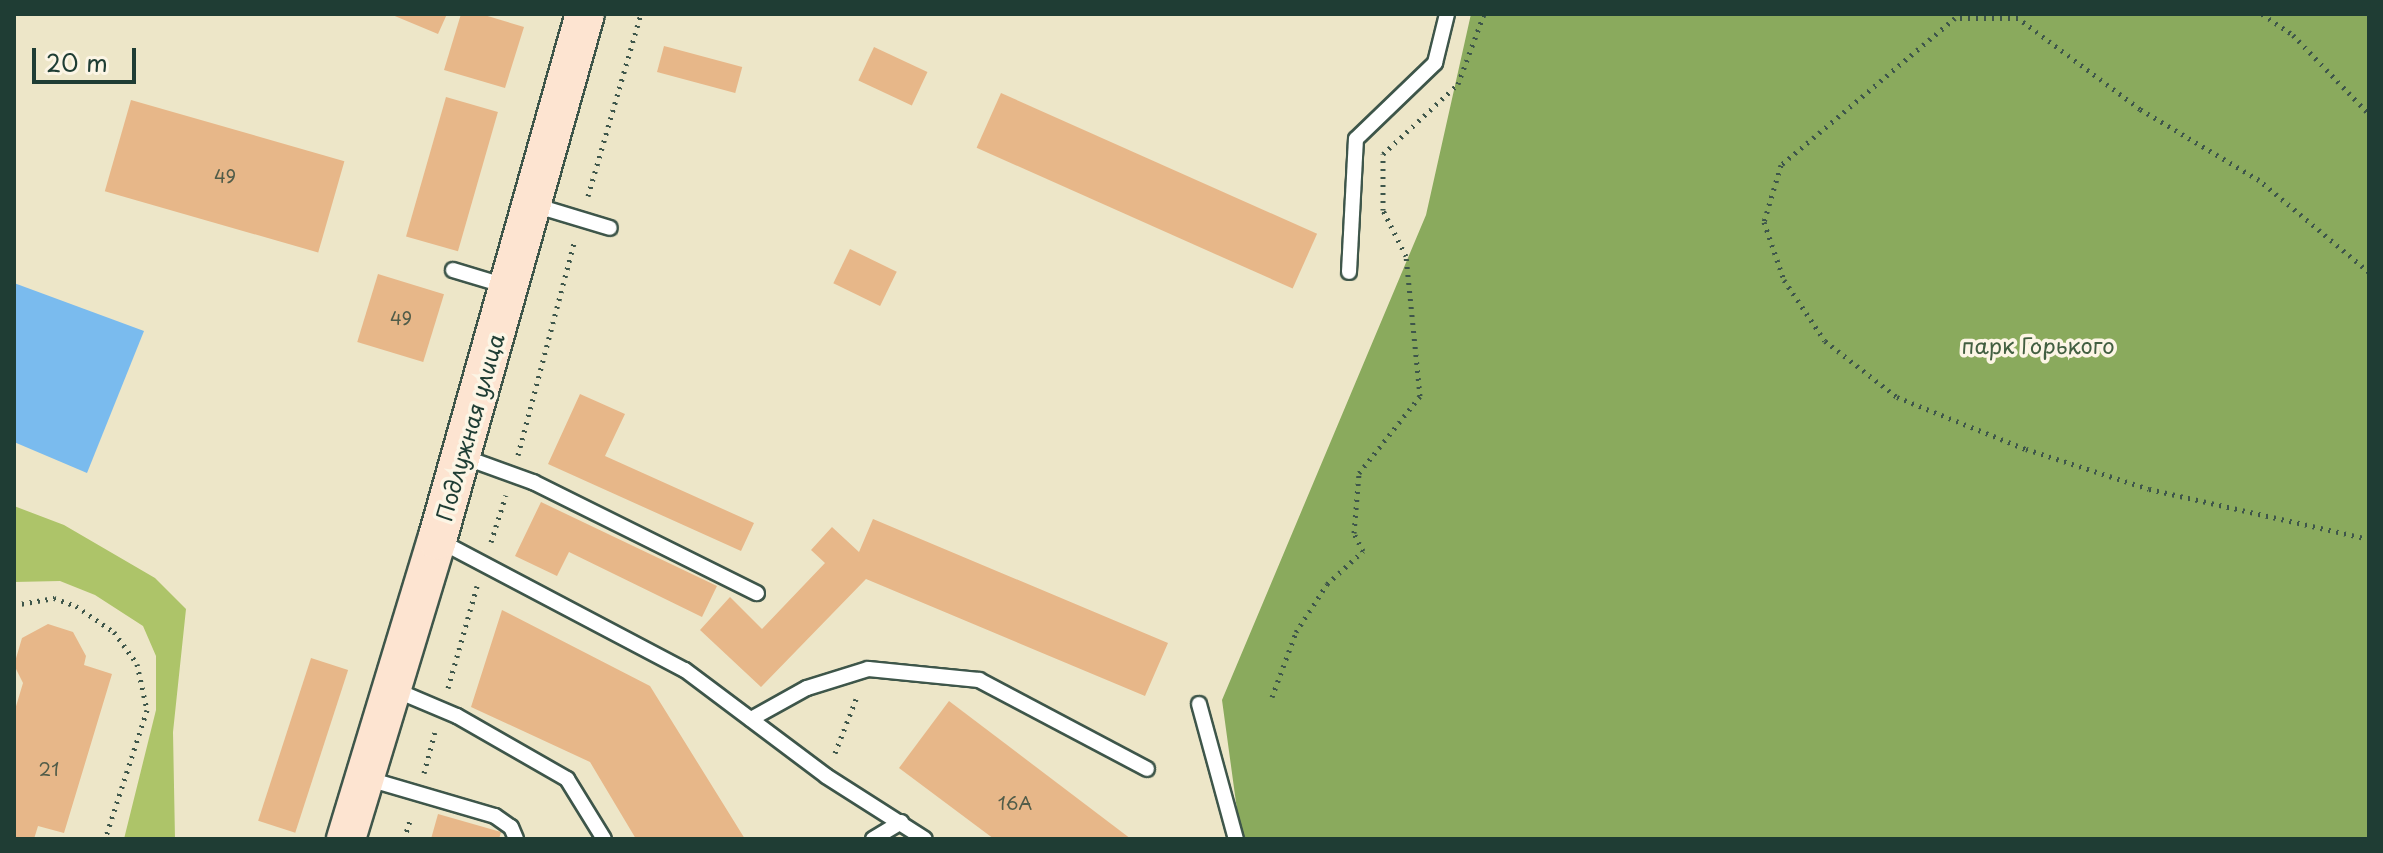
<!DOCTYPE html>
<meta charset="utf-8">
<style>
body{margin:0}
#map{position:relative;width:2383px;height:853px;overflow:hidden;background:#ede6c8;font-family:"Playpen Sans",sans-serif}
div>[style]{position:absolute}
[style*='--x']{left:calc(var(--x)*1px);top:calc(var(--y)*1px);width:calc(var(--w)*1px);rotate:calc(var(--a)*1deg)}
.green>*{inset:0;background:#adc469}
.forest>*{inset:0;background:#8aaa5d}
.water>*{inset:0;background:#7abbee}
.building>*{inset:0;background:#e7b789;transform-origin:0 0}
.path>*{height:5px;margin-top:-2.5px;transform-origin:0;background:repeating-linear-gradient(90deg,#3e564a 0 2px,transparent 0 8px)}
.roads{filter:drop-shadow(2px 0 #3e564a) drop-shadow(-2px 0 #3e564a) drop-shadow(0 2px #3e564a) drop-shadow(0 -2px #3e564a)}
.lane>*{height:14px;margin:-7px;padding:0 7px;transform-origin:7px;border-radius:7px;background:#fff}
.secondary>*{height:38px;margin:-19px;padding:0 19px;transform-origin:19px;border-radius:19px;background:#fde4d1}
span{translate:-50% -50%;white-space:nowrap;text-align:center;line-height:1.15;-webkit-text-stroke:7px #fcf5e5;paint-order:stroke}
.number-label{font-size:18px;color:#515c49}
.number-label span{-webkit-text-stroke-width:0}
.park-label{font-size:22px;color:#425f41}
.street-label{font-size:22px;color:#1f3d34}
.frame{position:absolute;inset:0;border:16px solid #1f3d34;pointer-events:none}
.scale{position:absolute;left:32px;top:48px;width:104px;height:36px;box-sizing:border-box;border:4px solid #1f3d34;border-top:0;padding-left:10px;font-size:24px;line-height:28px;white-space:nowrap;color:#1f3d34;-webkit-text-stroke:6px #fcf5e5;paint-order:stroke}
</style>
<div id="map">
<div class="green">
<div style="clip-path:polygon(14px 506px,64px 525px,155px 578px,186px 609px,173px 732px,175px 839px,124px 839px,156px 710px,156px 656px,143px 626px,95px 595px,60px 581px,14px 582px)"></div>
</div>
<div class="forest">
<div style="clip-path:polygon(1471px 14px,2369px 14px,2369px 839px,1241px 839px,1222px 700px,1426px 215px)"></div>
</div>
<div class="water">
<div style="clip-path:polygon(14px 283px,144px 331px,87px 473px,14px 442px)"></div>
</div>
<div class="building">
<div style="clip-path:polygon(390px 14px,447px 14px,438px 34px)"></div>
<div style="clip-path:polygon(461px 14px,481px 14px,524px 27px,505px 88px,444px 70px)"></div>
<div style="left:664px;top:46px;width:81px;height:27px;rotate:15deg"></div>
<div style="left:874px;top:47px;width:59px;height:37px;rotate:25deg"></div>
<div style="left:1001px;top:93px;width:346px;height:60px;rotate:24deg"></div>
<div style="left:446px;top:97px;width:54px;height:145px;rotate:16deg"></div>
<div style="left:131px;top:100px;width:222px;height:95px;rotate:16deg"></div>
<div style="left:850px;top:249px;width:52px;height:38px;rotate:26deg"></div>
<div style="left:378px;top:274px;width:69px;height:71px;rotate:17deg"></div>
<div style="clip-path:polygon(580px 394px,625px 414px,605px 456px,754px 523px,741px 551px,548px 464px)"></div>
<div style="clip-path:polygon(541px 502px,717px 586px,702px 617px,569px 552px,557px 576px,515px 556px)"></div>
<div style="clip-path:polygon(873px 519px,1168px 643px,1145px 696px,866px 579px,761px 687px,700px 630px,730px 597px,762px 629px,825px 563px,811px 550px,832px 527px,859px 552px)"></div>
<div style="clip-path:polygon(502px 610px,650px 686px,745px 839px,636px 839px,590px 762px,471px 707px)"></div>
<div style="clip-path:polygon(48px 624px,73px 632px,86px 656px,84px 665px,112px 674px,64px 833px,38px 826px,34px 839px,14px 839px,14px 713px,23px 683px,14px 665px,22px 638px)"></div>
<div style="left:311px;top:658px;width:39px;height:171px;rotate:18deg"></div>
<div style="clip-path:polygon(949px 701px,1131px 839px,994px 839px,899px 768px)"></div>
<div style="clip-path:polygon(438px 814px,501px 832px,499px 839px,431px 839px)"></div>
</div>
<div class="path">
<div style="--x:2262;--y:14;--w:37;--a:34"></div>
<div style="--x:2293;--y:35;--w:110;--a:46.1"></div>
<div style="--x:588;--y:196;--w:190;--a:-73.8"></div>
<div style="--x:2369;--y:272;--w:143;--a:-140.1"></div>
<div style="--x:2259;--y:180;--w:139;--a:-149.2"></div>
<div style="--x:2140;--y:109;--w:152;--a:-143.3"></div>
<div style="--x:2018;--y:18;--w:63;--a:180"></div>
<div style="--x:1955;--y:18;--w:228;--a:139.8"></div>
<div style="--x:1781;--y:165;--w:59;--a:106.6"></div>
<div style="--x:1764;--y:222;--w:61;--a:71"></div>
<div style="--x:1784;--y:280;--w:73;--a:56.1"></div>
<div style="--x:1825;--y:341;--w:91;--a:37.9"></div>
<div style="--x:1897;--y:397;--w:139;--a:22"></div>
<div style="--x:2026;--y:449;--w:129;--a:18"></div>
<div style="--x:2149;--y:489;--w:226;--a:12.8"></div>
<div style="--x:518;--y:455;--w:222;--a:-75.2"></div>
<div style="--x:491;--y:542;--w:49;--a:-72.3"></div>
<div style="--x:14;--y:605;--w:41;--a:-9.9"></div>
<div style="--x:54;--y:598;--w:23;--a:20"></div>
<div style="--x:76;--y:606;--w:46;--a:34.4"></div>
<div style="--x:114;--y:632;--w:39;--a:54"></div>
<div style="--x:137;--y:664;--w:47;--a:77.7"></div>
<div style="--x:147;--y:710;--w:136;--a:108"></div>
<div style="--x:448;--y:688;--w:106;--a:-74.1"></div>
<div style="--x:1272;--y:697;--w:69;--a:-69.7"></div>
<div style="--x:1296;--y:632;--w:57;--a:-57.1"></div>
<div style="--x:1327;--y:584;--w:49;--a:-42.5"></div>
<div style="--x:1363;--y:551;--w:20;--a:-117"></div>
<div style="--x:1354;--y:533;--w:60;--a:-85.2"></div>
<div style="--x:1359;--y:473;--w:98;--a:-51.6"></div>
<div style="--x:1420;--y:396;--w:141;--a:-95.7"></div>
<div style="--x:1406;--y:256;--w:51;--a:-116.6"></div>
<div style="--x:1383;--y:210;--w:56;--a:-90"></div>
<div style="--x:1383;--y:154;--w:103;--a:-43"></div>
<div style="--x:1458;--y:84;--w:75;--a:-69.6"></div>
<div style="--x:835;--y:753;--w:58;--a:-68.7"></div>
<div style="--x:424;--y:773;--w:42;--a:-75"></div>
<div style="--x:404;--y:839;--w:23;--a:-72"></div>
</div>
<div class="roads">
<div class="lane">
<div style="--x:534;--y:205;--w:79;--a:16.8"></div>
<div style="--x:453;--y:270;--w:55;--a:16.8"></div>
<div style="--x:1349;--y:272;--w:133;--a:-87"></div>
<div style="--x:1356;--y:139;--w:110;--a:-43.9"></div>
<div style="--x:1435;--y:63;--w:50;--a:-76.2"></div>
<div style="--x:461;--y:456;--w:77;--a:19.9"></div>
<div style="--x:533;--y:482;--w:250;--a:26.4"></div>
<div style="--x:438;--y:540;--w:279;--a:27.8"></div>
<div style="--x:685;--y:670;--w:176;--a:36.9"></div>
<div style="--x:826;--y:776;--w:117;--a:32.5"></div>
<div style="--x:393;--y:689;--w:69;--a:22.9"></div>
<div style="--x:457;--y:716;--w:127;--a:29.8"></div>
<div style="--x:567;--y:779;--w:70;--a:58.3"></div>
<div style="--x:1199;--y:704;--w:140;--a:74.7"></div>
<div style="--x:751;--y:719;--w:64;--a:-29"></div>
<div style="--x:807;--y:688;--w:64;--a:-17.3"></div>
<div style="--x:868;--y:669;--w:112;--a:5.7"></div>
<div style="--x:979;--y:680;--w:190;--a:27.9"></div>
<div style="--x:365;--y:778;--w:135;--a:16.3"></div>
<div style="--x:495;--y:816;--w:19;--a:35"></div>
<div style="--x:511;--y:827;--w:13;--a:67"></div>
<div style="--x:873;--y:839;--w:33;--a:-31"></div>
</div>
<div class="secondary">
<div style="--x:346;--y:839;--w:313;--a:-73.1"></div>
<div style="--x:437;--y:540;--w:546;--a:-74.29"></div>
</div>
</div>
<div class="number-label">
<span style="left:225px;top:176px">49</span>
<span style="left:401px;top:318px">49</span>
<span style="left:49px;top:769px">21</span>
<span style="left:1015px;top:803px">16А</span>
</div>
<div class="park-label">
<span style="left:2038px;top:345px">парк Горького</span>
</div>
<div class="street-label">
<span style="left:469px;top:427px;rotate:-74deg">Подлужная улица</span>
</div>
<div class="frame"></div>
<div class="scale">20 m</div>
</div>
